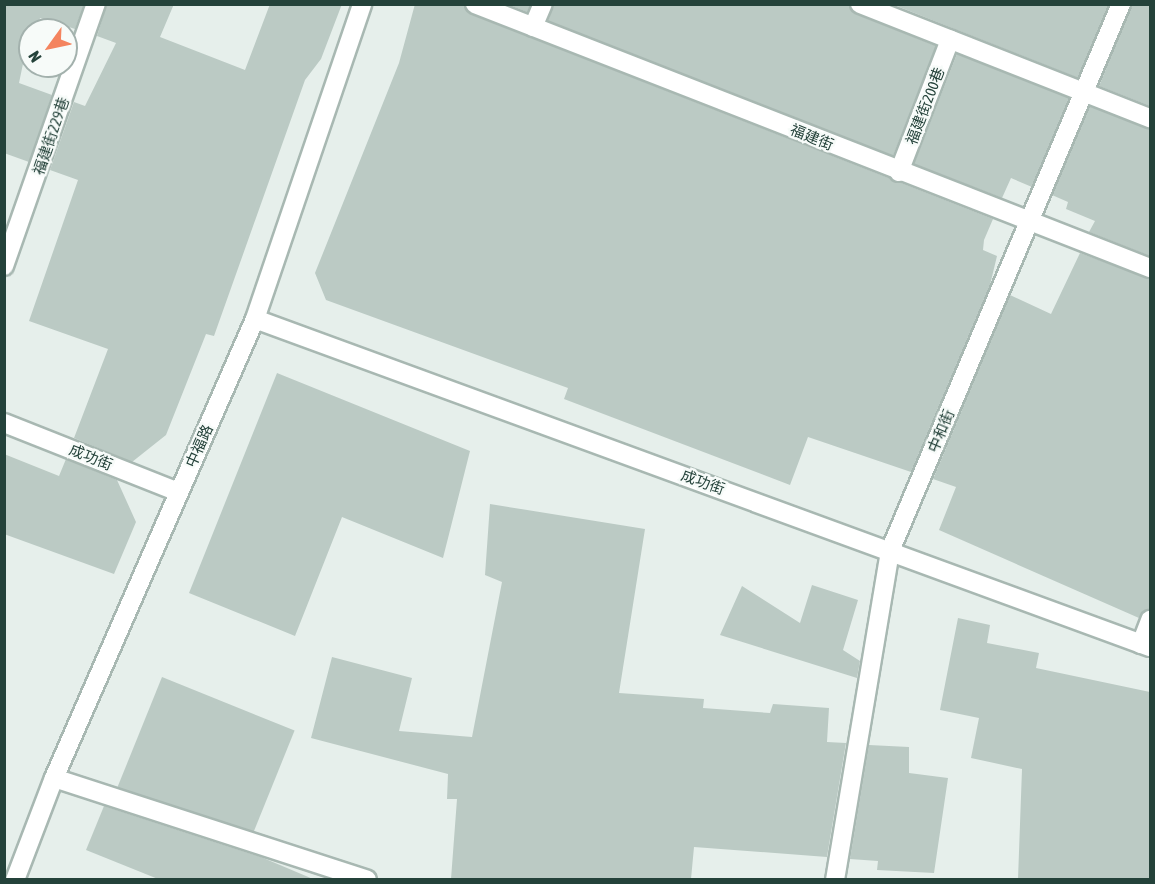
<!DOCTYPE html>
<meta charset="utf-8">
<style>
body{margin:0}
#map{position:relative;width:1155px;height:884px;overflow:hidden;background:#e6efeb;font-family:"Asap Condensed","Noto Sans TC",sans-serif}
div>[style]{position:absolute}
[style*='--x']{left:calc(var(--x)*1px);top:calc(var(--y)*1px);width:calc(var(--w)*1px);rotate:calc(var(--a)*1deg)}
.building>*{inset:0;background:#bbcac4;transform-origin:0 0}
.roads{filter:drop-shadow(2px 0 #a8b8b2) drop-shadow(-2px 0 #a8b8b2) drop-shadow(0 2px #a8b8b2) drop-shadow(0 -2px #a8b8b2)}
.minor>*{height:18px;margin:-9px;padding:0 9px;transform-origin:9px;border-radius:9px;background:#fff}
span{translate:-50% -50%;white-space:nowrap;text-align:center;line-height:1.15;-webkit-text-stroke:4.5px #f7fbf9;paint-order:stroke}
.street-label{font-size:15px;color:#24423a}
.frame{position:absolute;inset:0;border:6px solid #24423a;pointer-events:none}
.north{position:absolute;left:18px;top:18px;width:60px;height:60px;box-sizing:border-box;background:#f7fbf9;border:2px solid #a3b1ad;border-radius:50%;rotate:237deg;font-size:16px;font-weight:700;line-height:24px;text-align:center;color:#24423a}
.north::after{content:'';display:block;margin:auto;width:21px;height:27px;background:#f4845f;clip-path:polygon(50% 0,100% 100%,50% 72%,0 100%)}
</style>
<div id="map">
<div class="building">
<div style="clip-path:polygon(4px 4px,84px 4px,75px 29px,40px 18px,37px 30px,30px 30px,19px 83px,52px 95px,29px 162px,4px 153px)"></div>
<div style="clip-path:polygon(107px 4px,174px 4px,160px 37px,245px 70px,270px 4px,342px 4px,321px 59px,305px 80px,214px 336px,206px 334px,166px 435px,132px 462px,74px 438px,108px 349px,29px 321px,78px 180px,50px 170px,74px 102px,85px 106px,116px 43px,97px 36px)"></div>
<div style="clip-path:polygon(415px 4px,464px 4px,471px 14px,993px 219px,984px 240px,983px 250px,997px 256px,990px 285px,911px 472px,808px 437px,790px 485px,564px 399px,568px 388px,326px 300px,315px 273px,399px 63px)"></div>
<div style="clip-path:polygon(507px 4px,531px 4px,527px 12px)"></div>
<div style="clip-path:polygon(554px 4px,849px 4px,856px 14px,936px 46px,893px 156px,548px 21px)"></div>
<div style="clip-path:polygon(892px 4px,1109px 4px,1078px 78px)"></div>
<div style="clip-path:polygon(1132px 4px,1150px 4px,1150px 106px,1099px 86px)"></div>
<div style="clip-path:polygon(957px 54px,1069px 98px,1032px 187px,1011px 178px,1002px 198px,914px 164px)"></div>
<div style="clip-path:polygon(1090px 106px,1150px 129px,1150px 256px,1089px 232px,1095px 221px,1066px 209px,1068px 202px,1052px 195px)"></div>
<div style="clip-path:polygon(1080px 253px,1150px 279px,1150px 609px,1139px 618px,939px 530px,956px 487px,933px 479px,1010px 295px,1051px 314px)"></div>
<div style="clip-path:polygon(277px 373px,470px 451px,443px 558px,342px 517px,295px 636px,189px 593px)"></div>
<div style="clip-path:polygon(4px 454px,59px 476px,66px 459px,117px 480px,136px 522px,114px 574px,4px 534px)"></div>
<div style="clip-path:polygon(490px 504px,645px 529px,619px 693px,704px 699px,703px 708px,770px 713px,773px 704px,829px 708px,827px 742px,846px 743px,827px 857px,694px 847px,691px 879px,451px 879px,457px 799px,447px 799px,448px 774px,311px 738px,332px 657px,412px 678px,399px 731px,472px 737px,502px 582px,485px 575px)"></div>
<div style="clip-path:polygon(812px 585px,858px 600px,843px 650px,860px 661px,857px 678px,720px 635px,742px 586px,800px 623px)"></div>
<div style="clip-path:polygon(958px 618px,990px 625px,987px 643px,1039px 653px,1036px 668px,1150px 692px,1150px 879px,1018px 879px,1022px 769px,971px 758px,979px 718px,940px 710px)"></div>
<div style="left:162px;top:677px;width:143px;height:119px;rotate:22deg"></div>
<div style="clip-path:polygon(869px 745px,909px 747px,909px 773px,948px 778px,934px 873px,877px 870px,878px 861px,850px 859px)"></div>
<div style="clip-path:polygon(104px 806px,261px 857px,313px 879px,158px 879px,86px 850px)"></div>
</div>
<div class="roads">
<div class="minor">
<div style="--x:475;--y:4;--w:725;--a:21.36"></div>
<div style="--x:860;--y:4;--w:312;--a:21.5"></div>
<div style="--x:533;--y:27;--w:25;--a:-67"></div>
<div style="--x:899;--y:172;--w:142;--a:-68.9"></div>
<div style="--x:4;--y:266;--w:278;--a:-70.7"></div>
<div style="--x:255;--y:319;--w:953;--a:20.13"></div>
<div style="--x:4;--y:423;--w:187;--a:21.6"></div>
<div style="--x:1141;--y:644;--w:26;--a:-69"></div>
<div style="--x:54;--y:778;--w:329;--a:18"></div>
<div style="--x:15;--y:880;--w:109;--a:-69.1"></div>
<div style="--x:54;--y:778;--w:501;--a:-66.35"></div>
<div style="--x:255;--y:319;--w:333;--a:-71.2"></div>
<div style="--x:835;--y:880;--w:334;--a:-80.5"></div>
<div style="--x:890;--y:551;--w:594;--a:-67.11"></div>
</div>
</div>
<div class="street-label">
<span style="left:925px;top:106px;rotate:-69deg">福建街200巷</span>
<span style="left:51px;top:136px;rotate:-71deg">福建街229巷</span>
<span style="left:812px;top:137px;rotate:22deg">福建街</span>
<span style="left:941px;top:431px;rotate:-67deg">中和街</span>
<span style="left:199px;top:446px;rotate:-66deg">中福路</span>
<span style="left:91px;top:457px;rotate:22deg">成功街</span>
<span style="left:703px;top:482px;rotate:20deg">成功街</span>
</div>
<div class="frame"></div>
<div class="north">N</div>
</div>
